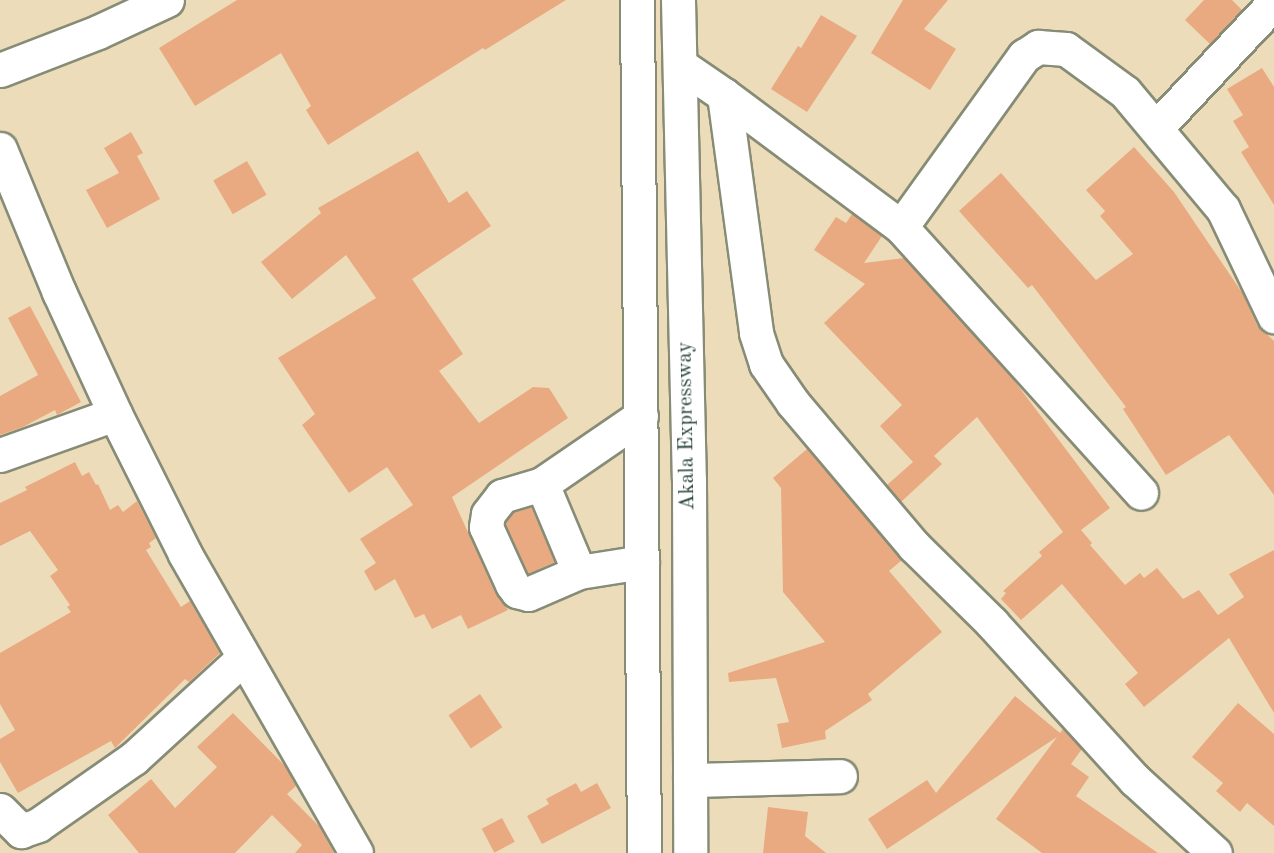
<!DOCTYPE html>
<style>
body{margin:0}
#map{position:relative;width:1274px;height:853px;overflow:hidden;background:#eddcb9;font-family:"Old Standard TT",serif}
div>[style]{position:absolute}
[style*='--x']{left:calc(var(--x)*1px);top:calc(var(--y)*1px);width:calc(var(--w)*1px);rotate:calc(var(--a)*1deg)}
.building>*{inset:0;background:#e9aa81;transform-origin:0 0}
.roads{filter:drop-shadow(2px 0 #868c76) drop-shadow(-2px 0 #868c76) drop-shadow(0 2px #868c76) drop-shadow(0 -2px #868c76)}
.minor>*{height:33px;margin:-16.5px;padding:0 16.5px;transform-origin:16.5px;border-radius:16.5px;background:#fff}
.major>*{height:33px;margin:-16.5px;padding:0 16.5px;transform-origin:16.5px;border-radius:16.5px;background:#fff}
span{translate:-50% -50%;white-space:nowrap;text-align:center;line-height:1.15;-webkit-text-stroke:5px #fff;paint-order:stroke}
.street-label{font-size:21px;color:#1f3d34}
</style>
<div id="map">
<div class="building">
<div style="clip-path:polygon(237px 0,566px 0,485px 50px,483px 48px,328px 145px,306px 110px,311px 106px,281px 53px,195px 106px,159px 48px)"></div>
<div style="clip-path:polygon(903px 0,948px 0,924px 29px,956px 49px,930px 90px,871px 53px)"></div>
<div style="clip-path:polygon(1204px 0,1232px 0,1242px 10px,1210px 44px,1185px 20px)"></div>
<div style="clip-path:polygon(821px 15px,857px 36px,807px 112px,771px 89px,798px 46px,801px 48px)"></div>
<div style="clip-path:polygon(1262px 68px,1274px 87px,1274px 205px,1241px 152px,1249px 147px,1233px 121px,1243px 115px,1227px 89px)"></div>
<div style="clip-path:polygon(131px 132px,143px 153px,137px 156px,160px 199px,107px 228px,86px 190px,119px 173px,104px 148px)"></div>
<div style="clip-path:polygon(1134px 147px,1174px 192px,1243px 294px,1257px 325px,1274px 341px,1274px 495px,1229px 435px,1166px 475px,1123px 409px,1126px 407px,1032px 285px,1028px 288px,959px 211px,1001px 173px,1096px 280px,1133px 254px,1100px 216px,1105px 211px,1086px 190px)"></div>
<div style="clip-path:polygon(418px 151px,449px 203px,467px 191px,491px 226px,412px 279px,463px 354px,439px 371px,479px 423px,533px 387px,549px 388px,568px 418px,452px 497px,495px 592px,508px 610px,468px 629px,461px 615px,432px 629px,424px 614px,415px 618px,395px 579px,375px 591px,364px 571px,376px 563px,360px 539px,413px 505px,387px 467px,349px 493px,302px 425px,315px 414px,278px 358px,376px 298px,346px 255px,292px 299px,261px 262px,321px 213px,318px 208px)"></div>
<div style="left:247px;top:161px;width:39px;height:39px;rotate:60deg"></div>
<div style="clip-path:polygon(852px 214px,882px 236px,864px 263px,904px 258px,1013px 379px,1110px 508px,1081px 530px,1092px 543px,1090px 545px,1125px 585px,1140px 573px,1144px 578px,1157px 568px,1183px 599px,1199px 590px,1218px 615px,1244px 597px,1229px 574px,1274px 550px,1274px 713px,1229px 638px,1144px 707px,1125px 684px,1138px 673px,1062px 584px,1021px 620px,1001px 599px,1006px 593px,1003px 591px,1042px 556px,1039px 552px,1063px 532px,977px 417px,934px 456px,942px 464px,901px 502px,887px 485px,913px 462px,880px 426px,902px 405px,824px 323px,865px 284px,814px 250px,836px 217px,846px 223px)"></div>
<div style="clip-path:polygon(30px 306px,81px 402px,57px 415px,55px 410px,23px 427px,0 435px,0 396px,38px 375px,8px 318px)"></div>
<div style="clip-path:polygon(807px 449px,902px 560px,889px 571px,942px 632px,868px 694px,872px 700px,825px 731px,826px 739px,782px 748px,777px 724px,789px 722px,776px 678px,729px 682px,728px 673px,825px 642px,783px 592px,781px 488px,773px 478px)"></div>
<div style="clip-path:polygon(75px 462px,82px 476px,89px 472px,96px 485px,98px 484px,110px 510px,118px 505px,123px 512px,137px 501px,156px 538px,149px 543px,151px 547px,146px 550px,181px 607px,190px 601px,220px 653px,189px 682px,185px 679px,115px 748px,111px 741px,18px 793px,0 762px,0 739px,15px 730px,0 704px,0 653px,71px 612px,67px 607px,70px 605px,50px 576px,58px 570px,30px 531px,0 546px,0 503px,27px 490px,25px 487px)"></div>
<div style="clip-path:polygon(531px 507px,555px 562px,528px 574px,505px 524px,513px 512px)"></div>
<div style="left:480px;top:694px;width:40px;height:38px;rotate:56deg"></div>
<div style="clip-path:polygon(1015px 696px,1060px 733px,1063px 729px,1082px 749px,1071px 764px,1089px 777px,1076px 796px,1158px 853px,1042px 853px,996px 819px,1057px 737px,887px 849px,868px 819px,927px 780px,936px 793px)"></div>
<div style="clip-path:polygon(1238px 703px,1274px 734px,1274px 826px,1247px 803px,1240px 812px,1216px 791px,1223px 783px,1192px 757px)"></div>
<div style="clip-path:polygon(233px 713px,285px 766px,296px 786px,287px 794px,320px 827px,334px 853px,295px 853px,302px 845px,272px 815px,235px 853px,139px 853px,108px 815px,151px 779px,175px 808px,217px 767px,197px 747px)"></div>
<div style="clip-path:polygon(576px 783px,581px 792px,597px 783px,611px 808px,542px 844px,527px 816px,549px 804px,546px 799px)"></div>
<div style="clip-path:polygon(768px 807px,808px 812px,805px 836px,826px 853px,763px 853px)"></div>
<div style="left:502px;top:818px;width:27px;height:23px;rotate:62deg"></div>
</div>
<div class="roads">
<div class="minor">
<div style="--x:680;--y:65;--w:53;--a:34.3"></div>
<div style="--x:724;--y:95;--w:221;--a:36.7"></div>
<div style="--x:901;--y:227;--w:358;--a:47.9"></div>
<div style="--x:0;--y:70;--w:105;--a:-21.2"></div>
<div style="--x:98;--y:32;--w:76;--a:-24.9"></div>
<div style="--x:724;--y:95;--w:240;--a:82.3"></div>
<div style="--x:756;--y:333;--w:33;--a:72"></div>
<div style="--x:766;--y:364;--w:47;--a:55.3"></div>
<div style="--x:793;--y:403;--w:187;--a:49.8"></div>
<div style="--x:914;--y:546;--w:110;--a:44.6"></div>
<div style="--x:992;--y:623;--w:212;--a:47.7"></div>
<div style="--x:1135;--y:780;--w:108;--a:42.4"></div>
<div style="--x:1156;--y:128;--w:172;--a:-46.7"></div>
<div style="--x:0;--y:149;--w:155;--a:67.6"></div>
<div style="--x:59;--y:292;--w:134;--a:65.3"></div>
<div style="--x:115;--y:414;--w:157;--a:63.4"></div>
<div style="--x:185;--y:554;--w:344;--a:60.2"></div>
<div style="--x:901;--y:227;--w:211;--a:-54.3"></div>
<div style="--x:1024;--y:56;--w:17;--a:-33"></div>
<div style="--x:1038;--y:47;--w:28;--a:4"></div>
<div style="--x:1066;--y:49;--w:73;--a:36.1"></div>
<div style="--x:1125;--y:92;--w:153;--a:50.1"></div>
<div style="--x:1223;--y:209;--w:119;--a:64.5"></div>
<div style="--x:641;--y:416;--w:120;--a:145.5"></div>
<div style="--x:542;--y:484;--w:42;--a:163.3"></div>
<div style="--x:502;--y:496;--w:23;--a:128"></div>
<div style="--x:488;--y:514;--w:13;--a:99"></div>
<div style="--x:486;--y:527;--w:63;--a:65.5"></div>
<div style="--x:512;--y:584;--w:9;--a:54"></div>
<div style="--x:517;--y:591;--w:11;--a:15"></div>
<div style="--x:528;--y:594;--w:56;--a:-23.3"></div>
<div style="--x:579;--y:572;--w:64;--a:-9"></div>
<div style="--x:0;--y:455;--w:122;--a:-19.6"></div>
<div style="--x:542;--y:484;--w:95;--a:67.2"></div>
<div style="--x:690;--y:780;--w:150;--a:-1.5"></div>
<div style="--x:0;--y:810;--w:30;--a:45"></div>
<div style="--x:21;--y:831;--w:18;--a:-19"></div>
<div style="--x:38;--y:825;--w:117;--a:-34.9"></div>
<div style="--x:134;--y:758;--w:148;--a:-42.5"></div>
</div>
<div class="major">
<div style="--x:637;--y:0;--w:853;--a:89.53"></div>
<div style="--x:678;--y:0;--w:479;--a:88.7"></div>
<div style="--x:689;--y:479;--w:374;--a:89.8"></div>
</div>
</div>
<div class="street-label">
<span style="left:687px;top:426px;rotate:-91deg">Akala Expressway</span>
</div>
</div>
